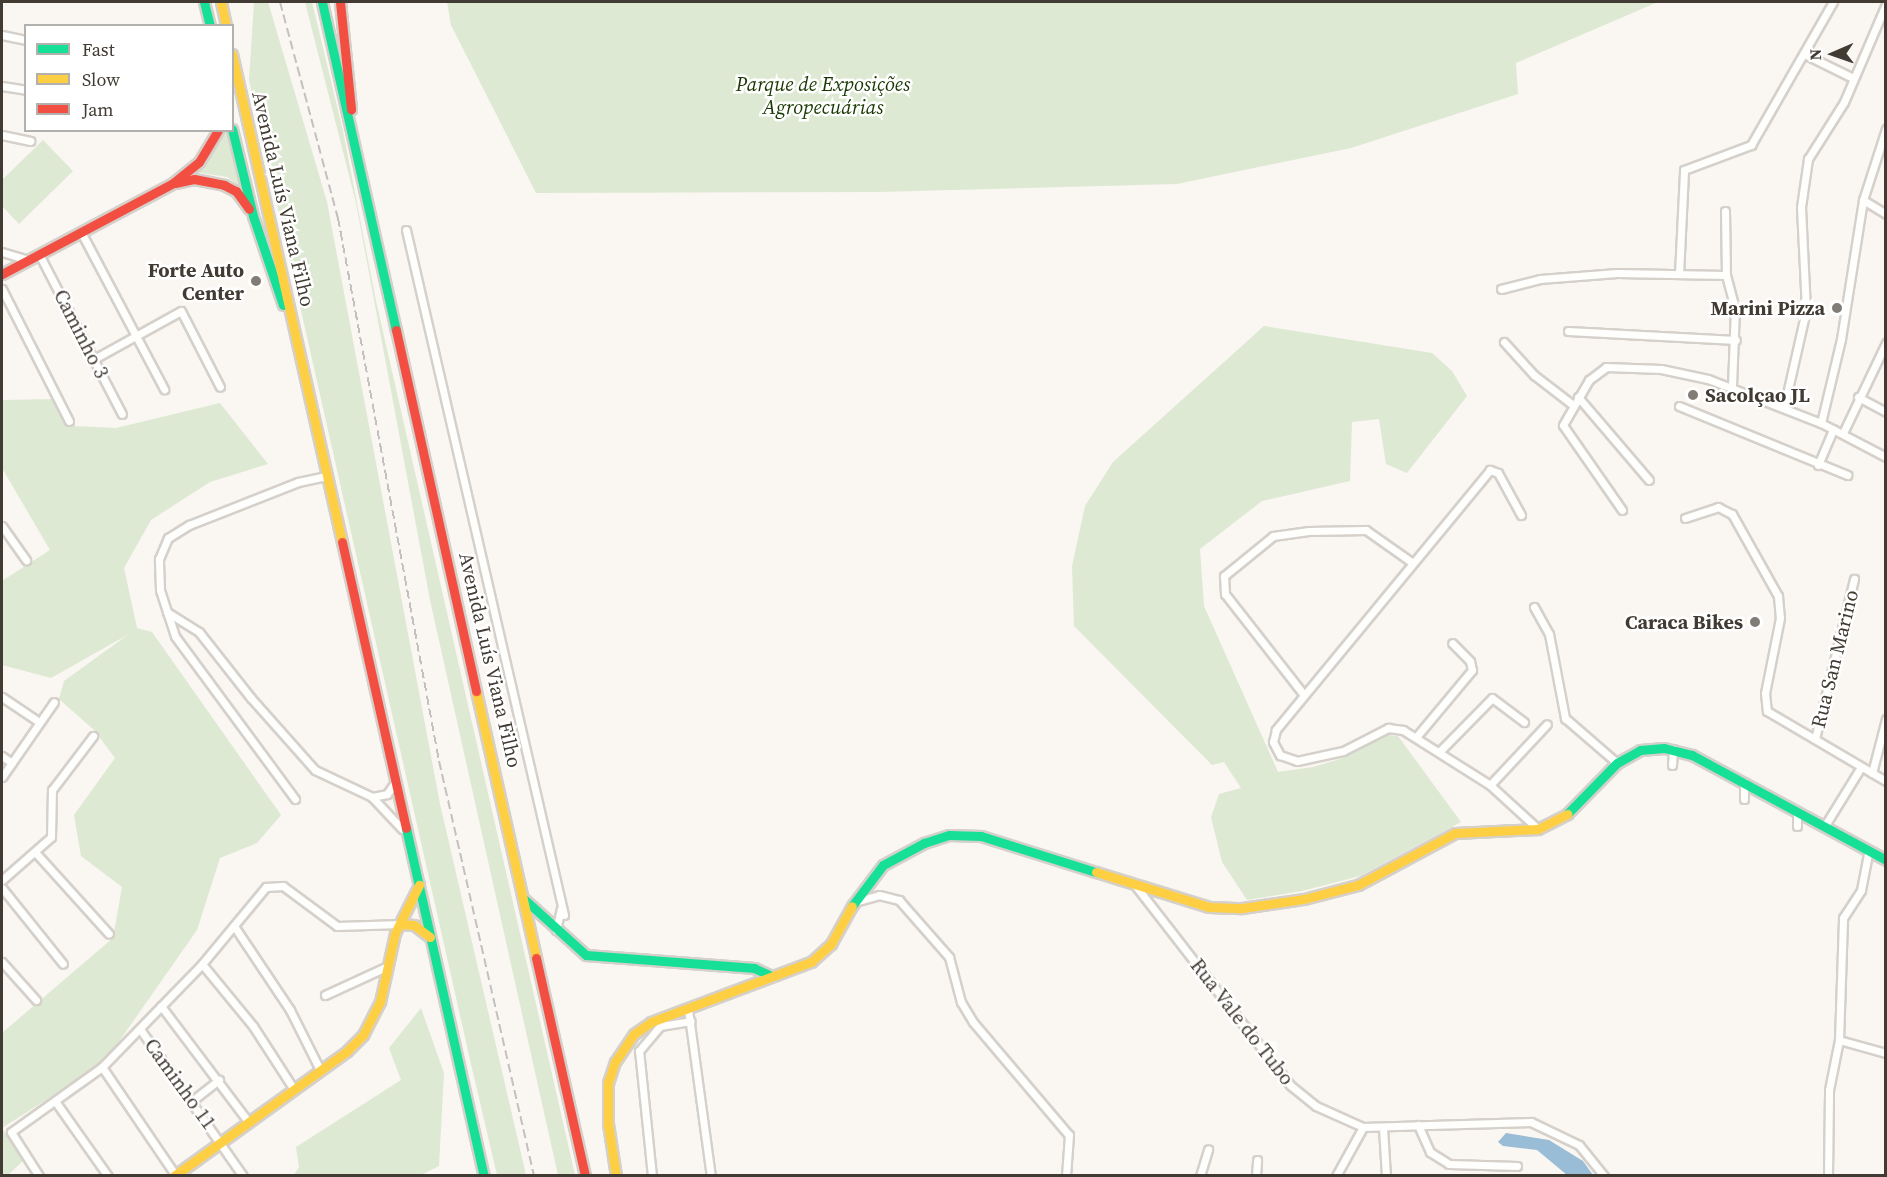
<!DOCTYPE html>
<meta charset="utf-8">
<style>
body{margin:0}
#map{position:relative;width:1887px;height:1177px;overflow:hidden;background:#faf6f2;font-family:"Source Serif 4",serif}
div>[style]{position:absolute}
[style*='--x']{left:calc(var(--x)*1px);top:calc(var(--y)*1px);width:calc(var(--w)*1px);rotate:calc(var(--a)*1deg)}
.green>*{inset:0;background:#dde9d2}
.water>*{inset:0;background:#9abdd7}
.roads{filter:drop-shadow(2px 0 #d5d0ca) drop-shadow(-2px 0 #d5d0ca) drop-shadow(0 2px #d5d0ca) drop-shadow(0 -2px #d5d0ca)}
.street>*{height:7px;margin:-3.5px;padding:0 3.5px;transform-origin:3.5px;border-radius:3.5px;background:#fefefd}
.fast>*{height:9px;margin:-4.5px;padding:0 4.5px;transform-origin:4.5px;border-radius:4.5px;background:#16e098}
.slow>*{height:9px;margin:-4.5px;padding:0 4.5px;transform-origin:4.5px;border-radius:4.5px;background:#ffcf43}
.jam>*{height:9px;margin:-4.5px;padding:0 4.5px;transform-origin:4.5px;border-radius:4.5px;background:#f24e42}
.rail>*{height:2px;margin-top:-1px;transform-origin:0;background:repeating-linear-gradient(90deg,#c3c1c0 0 9px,transparent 0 13.5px)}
.dots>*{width:16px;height:16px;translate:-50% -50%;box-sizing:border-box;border:3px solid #fff;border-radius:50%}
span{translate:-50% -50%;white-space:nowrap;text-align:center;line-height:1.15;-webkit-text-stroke:5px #fff;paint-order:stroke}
.park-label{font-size:20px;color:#183700;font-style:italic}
.street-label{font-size:20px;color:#423b33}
.poi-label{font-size:20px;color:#423b33;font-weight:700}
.right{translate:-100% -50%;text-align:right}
.left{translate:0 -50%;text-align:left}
.frame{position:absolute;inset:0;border:3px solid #423b33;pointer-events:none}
.legend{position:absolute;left:24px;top:24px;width:210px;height:108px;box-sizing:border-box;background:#fff;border:2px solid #b3b1ad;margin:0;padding:8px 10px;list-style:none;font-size:18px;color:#423b33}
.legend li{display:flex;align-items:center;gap:12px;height:30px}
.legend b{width:30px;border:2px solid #b3b1ad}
.north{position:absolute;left:1803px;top:24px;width:60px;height:60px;-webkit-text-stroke:4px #fff;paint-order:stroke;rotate:268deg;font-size:16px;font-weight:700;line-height:24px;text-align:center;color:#423b33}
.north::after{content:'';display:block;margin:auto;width:21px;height:27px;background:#423b33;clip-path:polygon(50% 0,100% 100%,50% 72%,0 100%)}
</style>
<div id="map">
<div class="green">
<div style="clip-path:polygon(254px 2px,268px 2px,327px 202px,440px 804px,526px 1175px,497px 1175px,471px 1064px,249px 80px)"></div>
<div style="clip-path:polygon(305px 2px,312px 2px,343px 131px,376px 301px,575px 1175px,558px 1175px,547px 1126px,430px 600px,356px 203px)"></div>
<div style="clip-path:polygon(447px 2px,1658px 2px,1516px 63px,1518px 94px,1351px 148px,1177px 184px,878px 192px,536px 193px,451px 25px)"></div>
<div style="clip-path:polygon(223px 131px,229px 131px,241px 187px,227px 177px,195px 172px)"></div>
<div style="clip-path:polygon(43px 140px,73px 171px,19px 224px,2px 206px,2px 180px)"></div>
<div style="clip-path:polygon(1264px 326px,1432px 353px,1452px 371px,1467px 396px,1407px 473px,1386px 464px,1379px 419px,1352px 422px,1350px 481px,1262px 501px,1200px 549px,1204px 606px,1278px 772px,1313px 767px,1343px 758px,1388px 735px,1398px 736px,1461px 822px,1360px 876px,1302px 891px,1247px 900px,1222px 862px,1211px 817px,1219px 794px,1241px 788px,1224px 762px,1212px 765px,1074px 626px,1072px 566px,1085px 506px,1113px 462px)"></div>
<div style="clip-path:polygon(58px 399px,72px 426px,116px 428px,220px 403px,268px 464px,210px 482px,151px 520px,124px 568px,137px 628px,152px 632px,281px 815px,257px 843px,220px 858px,197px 930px,104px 1063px,2px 1128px,2px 1033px,113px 938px,122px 887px,81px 856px,74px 815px,115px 758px,94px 730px,59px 699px,64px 681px,129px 634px,51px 678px,2px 665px,2px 581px,50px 550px,2px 468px,2px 400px)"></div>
<div style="clip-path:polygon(421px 1008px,444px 1073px,439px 1166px,421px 1175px,294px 1175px,299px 1167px,296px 1147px,401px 1080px,389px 1048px)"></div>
<div style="clip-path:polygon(2px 1128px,24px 1160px,8px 1175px,2px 1175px)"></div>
</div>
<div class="water">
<div style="clip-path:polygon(1506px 1133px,1549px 1140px,1583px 1161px,1593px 1175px,1567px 1175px,1537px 1150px,1503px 1146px,1498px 1142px)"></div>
</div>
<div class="roads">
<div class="street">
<div style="--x:2;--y:35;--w:25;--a:12"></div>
<div style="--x:1804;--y:54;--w:55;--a:26.1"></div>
<div style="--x:2;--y:86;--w:24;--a:9"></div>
<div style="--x:2;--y:135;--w:29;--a:12"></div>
<div style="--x:1863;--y:200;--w:27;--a:31"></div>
<div style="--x:1725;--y:211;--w:64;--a:89.1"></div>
<div style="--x:1726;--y:275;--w:34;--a:75"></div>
<div style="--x:1735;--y:308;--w:78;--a:92.2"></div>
<div style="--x:406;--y:230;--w:703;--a:77.01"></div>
<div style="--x:81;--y:232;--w:178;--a:62.1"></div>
<div style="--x:2;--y:252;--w:27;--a:17"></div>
<div style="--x:39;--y:254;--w:180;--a:62.6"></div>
<div style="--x:1679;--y:274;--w:104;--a:-87.2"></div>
<div style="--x:1684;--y:170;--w:72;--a:-20.5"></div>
<div style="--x:1751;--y:145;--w:165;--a:-60.2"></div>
<div style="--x:2;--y:289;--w:148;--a:63.1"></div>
<div style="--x:1501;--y:289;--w:40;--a:-14.4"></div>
<div style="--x:1540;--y:279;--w:77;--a:-4.5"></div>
<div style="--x:1617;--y:273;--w:109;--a:1.1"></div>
<div style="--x:1568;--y:331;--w:168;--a:3.1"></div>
<div style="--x:1504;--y:342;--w:45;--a:47.7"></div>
<div style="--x:1534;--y:375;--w:49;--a:37.6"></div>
<div style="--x:94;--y:359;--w:99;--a:-28.9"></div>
<div style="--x:181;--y:311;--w:85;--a:62.8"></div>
<div style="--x:1578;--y:397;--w:109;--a:49.5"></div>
<div style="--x:1858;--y:397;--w:32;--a:28"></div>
<div style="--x:1679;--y:406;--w:182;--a:22.3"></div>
<div style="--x:1784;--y:407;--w:99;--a:-77.2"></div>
<div style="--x:1806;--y:310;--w:103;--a:-92.8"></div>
<div style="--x:1801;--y:207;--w:49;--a:-81.7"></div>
<div style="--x:1808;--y:159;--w:67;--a:-57.7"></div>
<div style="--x:1844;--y:102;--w:107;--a:-66.8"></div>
<div style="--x:1821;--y:423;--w:86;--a:-76.6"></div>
<div style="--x:1841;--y:339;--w:141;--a:-81"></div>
<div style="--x:1863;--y:200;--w:75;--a:-72.1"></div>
<div style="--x:1843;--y:433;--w:100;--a:-64.5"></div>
<div style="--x:1818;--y:465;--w:39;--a:-67"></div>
<div style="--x:1622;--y:510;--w:103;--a:-124.8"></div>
<div style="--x:1563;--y:425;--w:52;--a:-60"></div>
<div style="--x:1589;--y:380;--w:21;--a:-37"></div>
<div style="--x:1606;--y:367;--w:55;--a:2.1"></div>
<div style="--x:1661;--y:369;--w:48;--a:12"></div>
<div style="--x:1708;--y:379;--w:121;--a:21.3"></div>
<div style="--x:1821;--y:423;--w:73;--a:27.6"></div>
<div style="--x:1521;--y:515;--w:48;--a:-118.7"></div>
<div style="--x:1498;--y:473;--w:9;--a:-159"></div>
<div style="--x:1490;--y:470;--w:337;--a:129.5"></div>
<div style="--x:1276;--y:730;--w:12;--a:104"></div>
<div style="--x:1273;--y:742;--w:15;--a:62"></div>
<div style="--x:1280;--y:755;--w:18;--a:19"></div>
<div style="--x:1297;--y:761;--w:47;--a:-12.3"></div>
<div style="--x:1343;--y:751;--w:51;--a:-27.1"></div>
<div style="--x:1388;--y:728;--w:15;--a:8"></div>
<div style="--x:1403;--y:730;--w:103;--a:32.3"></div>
<div style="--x:1490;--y:785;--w:65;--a:42.5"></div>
<div style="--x:1685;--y:518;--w:35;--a:-18"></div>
<div style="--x:1718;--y:507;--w:16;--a:27"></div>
<div style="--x:1732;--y:514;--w:94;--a:60.7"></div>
<div style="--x:1778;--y:596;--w:22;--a:85"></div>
<div style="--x:1780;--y:618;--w:76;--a:101.3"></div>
<div style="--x:1765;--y:693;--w:18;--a:84"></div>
<div style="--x:1767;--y:711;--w:138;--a:30.5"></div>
<div style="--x:2;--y:526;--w:42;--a:54.8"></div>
<div style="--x:1534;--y:607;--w:31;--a:61"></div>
<div style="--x:1549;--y:634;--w:86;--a:79.2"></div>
<div style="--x:1565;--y:718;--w:69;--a:40.9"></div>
<div style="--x:167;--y:612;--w:38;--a:32"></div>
<div style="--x:199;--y:632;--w:84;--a:51.8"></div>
<div style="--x:251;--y:698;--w:96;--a:48.4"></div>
<div style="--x:315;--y:770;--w:63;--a:25.3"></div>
<div style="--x:372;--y:797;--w:44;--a:46.8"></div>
<div style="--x:1304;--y:695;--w:128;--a:-128"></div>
<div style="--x:1225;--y:594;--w:18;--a:-93"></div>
<div style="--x:1224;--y:576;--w:63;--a:-39.2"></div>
<div style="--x:1273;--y:536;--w:36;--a:-8"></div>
<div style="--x:1309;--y:531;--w:57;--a:-1"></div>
<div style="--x:1366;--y:530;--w:57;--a:35.1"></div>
<div style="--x:2;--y:697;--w:45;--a:34"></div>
<div style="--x:1417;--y:736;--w:86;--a:-50.2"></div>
<div style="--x:1472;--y:670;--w:9;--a:-103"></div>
<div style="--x:1470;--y:661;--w:25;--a:-135"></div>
<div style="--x:1815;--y:739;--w:165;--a:-76.3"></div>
<div style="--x:1440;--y:751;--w:74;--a:-45.5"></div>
<div style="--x:1492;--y:698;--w:40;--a:37"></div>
<div style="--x:2;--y:756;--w:12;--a:35"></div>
<div style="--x:1672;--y:765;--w:16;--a:-86"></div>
<div style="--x:1872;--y:773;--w:56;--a:-75.5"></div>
<div style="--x:2;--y:777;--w:91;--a:-55.3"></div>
<div style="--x:1490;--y:785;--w:83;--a:-46.9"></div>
<div style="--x:372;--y:797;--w:15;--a:-11"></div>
<div style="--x:387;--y:794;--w:14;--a:-56"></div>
<div style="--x:295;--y:799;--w:202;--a:-126.4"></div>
<div style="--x:175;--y:636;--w:48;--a:-108.1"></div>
<div style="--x:160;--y:590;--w:31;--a:-92"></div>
<div style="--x:159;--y:559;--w:23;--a:-67"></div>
<div style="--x:168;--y:538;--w:25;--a:-32"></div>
<div style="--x:189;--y:525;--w:117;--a:-21.5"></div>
<div style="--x:298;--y:482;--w:29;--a:-12"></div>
<div style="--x:1744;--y:799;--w:17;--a:-90"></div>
<div style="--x:1797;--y:826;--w:15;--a:-90"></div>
<div style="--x:1824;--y:827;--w:70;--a:-58.3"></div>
<div style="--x:35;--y:852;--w:110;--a:47.9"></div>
<div style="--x:2;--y:880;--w:65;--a:-41.3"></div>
<div style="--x:51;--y:837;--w:47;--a:-88.8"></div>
<div style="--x:52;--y:790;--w:68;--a:-52.8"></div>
<div style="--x:1135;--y:885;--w:253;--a:52.2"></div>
<div style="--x:1290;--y:1085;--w:33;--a:39"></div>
<div style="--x:1316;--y:1106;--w:51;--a:24.1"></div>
<div style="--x:1363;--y:1127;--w:168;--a:-1.7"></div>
<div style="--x:1531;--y:1122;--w:53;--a:25.6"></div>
<div style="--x:1579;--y:1145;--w:40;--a:51"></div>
<div style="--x:2;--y:888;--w:97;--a:51.2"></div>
<div style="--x:855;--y:902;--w:25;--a:-16"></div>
<div style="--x:879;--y:895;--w:21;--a:14"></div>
<div style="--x:899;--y:900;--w:76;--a:48.7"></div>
<div style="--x:949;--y:957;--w:47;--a:75.1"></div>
<div style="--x:961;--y:1002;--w:23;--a:59"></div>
<div style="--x:973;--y:1022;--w:148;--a:49.7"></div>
<div style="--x:1069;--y:1135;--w:41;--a:94.2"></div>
<div style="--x:234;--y:926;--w:101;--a:56.3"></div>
<div style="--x:290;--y:1010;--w:67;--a:63.4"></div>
<div style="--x:556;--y:930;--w:22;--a:-77"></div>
<div style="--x:2;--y:962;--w:51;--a:48.2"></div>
<div style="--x:202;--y:964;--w:80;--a:50.6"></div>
<div style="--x:253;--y:1026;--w:74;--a:57.2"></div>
<div style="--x:325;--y:995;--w:67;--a:-24.7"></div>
<div style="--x:161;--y:1006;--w:143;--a:53"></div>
<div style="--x:688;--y:1009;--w:169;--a:82.2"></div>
<div style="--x:140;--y:1029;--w:179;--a:55"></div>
<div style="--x:1839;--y:1040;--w:122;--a:-88.1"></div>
<div style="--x:1843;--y:918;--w:33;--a:-57"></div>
<div style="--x:1861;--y:890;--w:37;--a:-79"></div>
<div style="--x:102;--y:1067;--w:132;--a:55.8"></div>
<div style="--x:193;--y:1100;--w:33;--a:-38"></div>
<div style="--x:55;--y:1101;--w:92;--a:54.8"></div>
<div style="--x:1418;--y:1125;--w:30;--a:66"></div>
<div style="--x:1430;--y:1152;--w:22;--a:32"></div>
<div style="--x:1449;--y:1164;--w:68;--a:1.7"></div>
<div style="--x:1383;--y:1128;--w:48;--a:86.4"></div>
<div style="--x:39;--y:1176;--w:52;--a:-122.5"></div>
<div style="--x:11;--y:1132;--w:112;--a:-35.5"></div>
<div style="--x:102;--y:1067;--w:144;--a:-45.8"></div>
<div style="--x:202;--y:964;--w:100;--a:-50.3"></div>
<div style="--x:266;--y:887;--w:17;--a:-3"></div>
<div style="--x:283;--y:886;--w:67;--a:36.5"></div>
<div style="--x:337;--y:926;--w:64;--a:-1.8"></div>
<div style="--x:652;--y:1176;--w:126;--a:-95.9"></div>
<div style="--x:639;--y:1051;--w:33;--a:-50"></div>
<div style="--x:660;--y:1026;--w:31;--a:-9"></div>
<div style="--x:1200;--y:1176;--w:28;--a:-73"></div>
<div style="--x:1256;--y:1176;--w:16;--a:-86"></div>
<div style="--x:1336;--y:1176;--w:56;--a:-61.1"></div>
<div style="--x:1828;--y:1176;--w:86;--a:-89.3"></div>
<div style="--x:1829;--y:1090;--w:51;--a:-78.7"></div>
<div style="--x:1839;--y:1040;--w:49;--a:15.5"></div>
</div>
<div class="fast">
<div style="--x:204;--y:2;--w:25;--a:76"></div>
<div style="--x:322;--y:2;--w:336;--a:77.3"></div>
<div style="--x:232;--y:129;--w:89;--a:76.4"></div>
<div style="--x:253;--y:216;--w:94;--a:71.4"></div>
<div style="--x:1567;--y:814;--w:71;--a:-45.6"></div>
<div style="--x:1617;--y:763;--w:26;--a:-29"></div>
<div style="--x:1640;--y:750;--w:24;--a:-5"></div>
<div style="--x:1664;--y:748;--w:29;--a:14"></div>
<div style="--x:1692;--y:755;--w:221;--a:28.4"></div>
<div style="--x:406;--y:828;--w:357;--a:77.4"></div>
<div style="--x:524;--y:899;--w:84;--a:42.1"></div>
<div style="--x:586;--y:955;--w:169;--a:4.4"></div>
<div style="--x:754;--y:968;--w:17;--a:25"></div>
<div style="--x:852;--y:906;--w:51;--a:-52.9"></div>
<div style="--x:883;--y:865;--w:47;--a:-28.2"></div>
<div style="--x:924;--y:843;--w:26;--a:-18"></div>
<div style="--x:949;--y:835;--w:32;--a:2"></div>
<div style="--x:981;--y:836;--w:121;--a:17.4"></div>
</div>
<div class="slow">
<div style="--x:221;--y:2;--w:25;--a:78"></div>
<div style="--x:232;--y:54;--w:500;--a:77.3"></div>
<div style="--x:476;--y:691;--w:274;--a:77.3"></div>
<div style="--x:1096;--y:872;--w:118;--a:17.2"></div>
<div style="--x:1209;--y:907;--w:33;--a:2"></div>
<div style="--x:1242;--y:908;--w:63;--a:-8.3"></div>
<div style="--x:1304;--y:899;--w:56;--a:-14.5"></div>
<div style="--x:1358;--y:885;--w:110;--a:-28.2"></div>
<div style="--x:1455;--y:833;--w:83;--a:-2.8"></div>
<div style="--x:1538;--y:829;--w:33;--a:-27"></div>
<div style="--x:401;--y:924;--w:13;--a:4"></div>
<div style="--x:414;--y:925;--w:20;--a:37"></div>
<div style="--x:174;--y:1176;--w:213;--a:-35.8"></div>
<div style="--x:347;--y:1051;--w:23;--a:-45"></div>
<div style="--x:363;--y:1035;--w:37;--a:-63"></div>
<div style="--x:380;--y:1002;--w:71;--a:-77.7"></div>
<div style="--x:395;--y:933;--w:54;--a:-63.4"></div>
<div style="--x:616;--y:1176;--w:53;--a:-98.7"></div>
<div style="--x:608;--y:1124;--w:41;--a:-90"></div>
<div style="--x:608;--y:1083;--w:22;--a:-72"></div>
<div style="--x:615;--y:1062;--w:34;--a:-56"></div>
<div style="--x:634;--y:1034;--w:21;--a:-35"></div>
<div style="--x:651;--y:1022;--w:171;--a:-20.6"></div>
<div style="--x:811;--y:962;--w:27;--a:-42"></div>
<div style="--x:831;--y:944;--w:43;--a:-61.1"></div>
</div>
<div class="jam">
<div style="--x:340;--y:2;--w:108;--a:84.1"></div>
<div style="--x:175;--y:183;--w:19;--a:-12"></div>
<div style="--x:194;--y:179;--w:31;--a:11"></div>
<div style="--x:224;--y:185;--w:13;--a:27"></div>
<div style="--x:236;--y:191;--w:22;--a:54"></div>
<div style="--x:2;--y:274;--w:194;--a:-28"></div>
<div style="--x:173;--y:183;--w:33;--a:-39"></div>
<div style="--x:199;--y:162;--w:37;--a:-59"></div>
<div style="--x:396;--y:330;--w:370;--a:77.5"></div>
<div style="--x:342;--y:542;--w:293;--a:77.4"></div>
<div style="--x:536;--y:958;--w:223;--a:77.3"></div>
</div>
</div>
<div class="rail">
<div style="--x:280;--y:2;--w:224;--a:75"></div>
<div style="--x:338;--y:218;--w:552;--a:79.46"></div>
<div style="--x:439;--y:761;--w:426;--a:77.1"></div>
</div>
<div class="dots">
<div style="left:256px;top:281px;background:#827c76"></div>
<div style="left:1837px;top:308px;background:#827c76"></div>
<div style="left:1693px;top:395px;background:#827c76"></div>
<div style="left:1755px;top:622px;background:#827c76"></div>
</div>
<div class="park-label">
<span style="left:823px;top:96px">Parque de Exposições<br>Agropecuárias</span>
</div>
<div class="street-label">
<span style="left:283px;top:199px;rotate:77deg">Avenida Luís Viana Filho</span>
<span style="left:81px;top:334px;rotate:63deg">Caminho 3</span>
<span style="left:1835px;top:659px;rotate:-76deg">Rua San Marino</span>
<span style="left:490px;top:660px;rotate:77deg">Avenida Luís Viana Filho</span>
<span style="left:1242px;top:1022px;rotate:52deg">Rua Vale do Tubo</span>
<span style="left:180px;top:1084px;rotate:54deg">Caminho 11</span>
</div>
<div class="poi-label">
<span class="right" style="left:244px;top:282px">Forte Auto<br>Center</span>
<span class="right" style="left:1825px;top:308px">Marini Pizza</span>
<span class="left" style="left:1705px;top:395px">Sacolçao JL</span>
<span class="right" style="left:1743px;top:622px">Caraca Bikes</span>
</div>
<div class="frame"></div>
<ul class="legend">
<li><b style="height:8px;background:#16e098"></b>Fast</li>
<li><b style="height:8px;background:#ffcf43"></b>Slow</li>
<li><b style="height:8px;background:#f24e42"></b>Jam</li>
</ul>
<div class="north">N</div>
</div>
